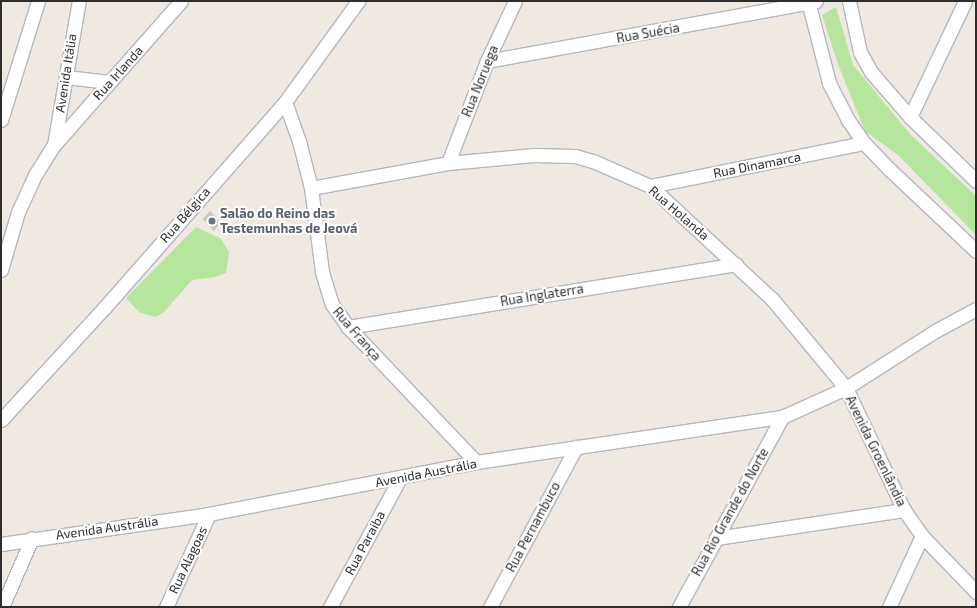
<!DOCTYPE html>
<meta charset="utf-8">
<style>
body{margin:0}
#map{position:relative;width:977px;height:608px;overflow:hidden;background:#efe9e1;font-family:"Exo 2",sans-serif}
div>[style]{position:absolute}
[style*='--x']{left:calc(var(--x)*1px);top:calc(var(--y)*1px);width:calc(var(--w)*1px);rotate:calc(var(--a)*1deg)}
.green>*{inset:0;background:#b6e59e}
.building>*{inset:0;background:#cbc7bf}
.roads{filter:drop-shadow(1px 0 #b4b7c1) drop-shadow(-1px 0 #b4b7c1) drop-shadow(0 1px #b4b7c1) drop-shadow(0 -1px #b4b7c1)}
.street>*{height:13px;margin:-6.5px;padding:0 6.5px;transform-origin:6.5px;border-radius:6.5px;background:#fff}
.dots>*{width:11px;height:11px;translate:-50% -50%;box-sizing:border-box;border:2px solid #fff;border-radius:50%}
span{translate:-50% -50%;white-space:nowrap;text-align:center;line-height:1.15;-webkit-text-stroke:4px #fff;paint-order:stroke}
.street-label{font-size:13px;color:#2e2e2e}
.worship-label{font-size:13px;color:#5b616d;font-weight:700}
.left{translate:0 -50%;text-align:left}
.frame{position:absolute;inset:0;border:2px solid #2e2e2e;pointer-events:none}
</style>
<div id="map">
<div class="green">
<div style="clip-path:polygon(836px 7px,853px 65px,910px 134px,976px 196px,976px 235px,898px 155px,865px 131px,839px 67px,822px 15px)"></div>
<div style="clip-path:polygon(196px 227px,221px 239px,229px 252px,226px 273px,215px 277px,192px 280px,163px 313px,155px 317px,139px 312px,126px 298px)"></div>
</div>
<div class="building">
<div style="clip-path:polygon(210px 211px,221px 222px,214px 231px,203px 219px)"></div>
</div>
<div class="roads">
<div class="street">
<div style="--x:808;--y:1;--w:85;--a:75.6"></div>
<div style="--x:829;--y:83;--w:42;--a:62.8"></div>
<div style="--x:848;--y:120;--w:28;--a:55"></div>
<div style="--x:864;--y:143;--w:35;--a:46"></div>
<div style="--x:888;--y:168;--w:121;--a:43.3"></div>
<div style="--x:849;--y:1;--w:52;--a:77.8"></div>
<div style="--x:860;--y:52;--w:23;--a:61"></div>
<div style="--x:871;--y:72;--w:60;--a:49.1"></div>
<div style="--x:910;--y:117;--w:92;--a:44.1"></div>
<div style="--x:487;--y:61;--w:334;--a:-10.3"></div>
<div style="--x:66;--y:77;--w:43;--a:6.6"></div>
<div style="--x:285;--y:102;--w:41;--a:70.3"></div>
<div style="--x:299;--y:141;--w:49;--a:75.7"></div>
<div style="--x:311;--y:188;--w:85;--a:82.5"></div>
<div style="--x:322;--y:272;--w:34;--a:73"></div>
<div style="--x:332;--y:304;--w:28;--a:55"></div>
<div style="--x:348;--y:327;--w:186;--a:46.5"></div>
<div style="--x:910;--y:117;--w:128;--a:-64.6"></div>
<div style="--x:1;--y:120;--w:125;--a:-72.7"></div>
<div style="--x:54;--y:145;--w:146;--a:-80.2"></div>
<div style="--x:448;--y:163;--w:109;--a:-69.1"></div>
<div style="--x:487;--y:61;--w:66;--a:-65"></div>
<div style="--x:650;--y:186;--w:218;--a:-11.4"></div>
<div style="--x:311;--y:188;--w:139;--a:-10.3"></div>
<div style="--x:448;--y:163;--w:86;--a:-5.3"></div>
<div style="--x:534;--y:155;--w:41;--a:1.4"></div>
<div style="--x:575;--y:156;--w:19;--a:16"></div>
<div style="--x:593;--y:161;--w:62;--a:23.7"></div>
<div style="--x:650;--y:186;--w:166;--a:42.8"></div>
<div style="--x:772;--y:299;--w:116;--a:50.3"></div>
<div style="--x:846;--y:388;--w:135;--a:64.6"></div>
<div style="--x:904;--y:510;--w:32;--a:55"></div>
<div style="--x:922;--y:536;--w:78;--a:46"></div>
<div style="--x:1;--y:270;--w:60;--a:-73.7"></div>
<div style="--x:18;--y:212;--w:41;--a:-65.3"></div>
<div style="--x:35;--y:175;--w:36;--a:-58"></div>
<div style="--x:54;--y:145;--w:192;--a:-48.6"></div>
<div style="--x:348;--y:327;--w:393;--a:-9.2"></div>
<div style="--x:1;--y:420;--w:154;--a:-47.4"></div>
<div style="--x:105;--y:307;--w:273;--a:-48.7"></div>
<div style="--x:285;--y:102;--w:125;--a:-54.1"></div>
<div style="--x:716;--y:538;--w:190;--a:-8.5"></div>
<div style="--x:1;--y:544;--w:210;--a:-8.2"></div>
<div style="--x:209;--y:514;--w:272;--a:-11"></div>
<div style="--x:476;--y:462;--w:309;--a:-8.4"></div>
<div style="--x:782;--y:417;--w:70;--a:-24.4"></div>
<div style="--x:846;--y:388;--w:106;--a:-32.6"></div>
<div style="--x:935;--y:331;--w:47;--a:-28.2"></div>
<div style="--x:2;--y:607;--w:75;--a:-66.5"></div>
<div style="--x:166;--y:607;--w:102;--a:-65.2"></div>
<div style="--x:330;--y:607;--w:147;--a:-61.5"></div>
<div style="--x:490;--y:607;--w:182;--a:-61.7"></div>
<div style="--x:679;--y:607;--w:216;--a:-61.5"></div>
<div style="--x:889;--y:607;--w:78;--a:-65.1"></div>
</div>
</div>
<div class="dots">
<div style="left:212px;top:221px;background:#6b7280"></div>
</div>
<div class="street-label">
<span style="left:648px;top:33px;rotate:-10deg">Rua Suécia</span>
<span style="left:66px;top:73px;rotate:-81deg">Avenida Itália</span>
<span style="left:118px;top:73px;rotate:-48deg">Rua Irlanda</span>
<span style="left:480px;top:81px;rotate:-68deg">Rua Noruega</span>
<span style="left:757px;top:165px;rotate:-11deg">Rua Dinamarca</span>
<span style="left:679px;top:213px;rotate:41deg">Rua Holanda</span>
<span style="left:185px;top:215px;rotate:-49deg">Rua Bélgica</span>
<span style="left:542px;top:295px;rotate:-9deg">Rua Inglaterra</span>
<span style="left:357px;top:334px;rotate:49deg">Rua França</span>
<span style="left:876px;top:451px;rotate:64deg">Avenida Groenlândia</span>
<span style="left:426px;top:473px;rotate:-11deg">Avenida Austrália</span>
<span style="left:730px;top:512px;rotate:-61deg">Rua Rio Grande do Norte</span>
<span style="left:533px;top:527px;rotate:-62deg">Rua Pernambuco</span>
<span style="left:107px;top:528px;rotate:-8deg">Avenida Austrália</span>
<span style="left:365px;top:543px;rotate:-62deg">Rua Paraiba</span>
<span style="left:188px;top:560px;rotate:-65deg">Rua Alagoas</span>
</div>
<div class="worship-label">
<span class="left" style="left:220px;top:221px">Salão do Reino das<br>Testemunhas de Jeová</span>
</div>
<div class="frame"></div>
</div>
